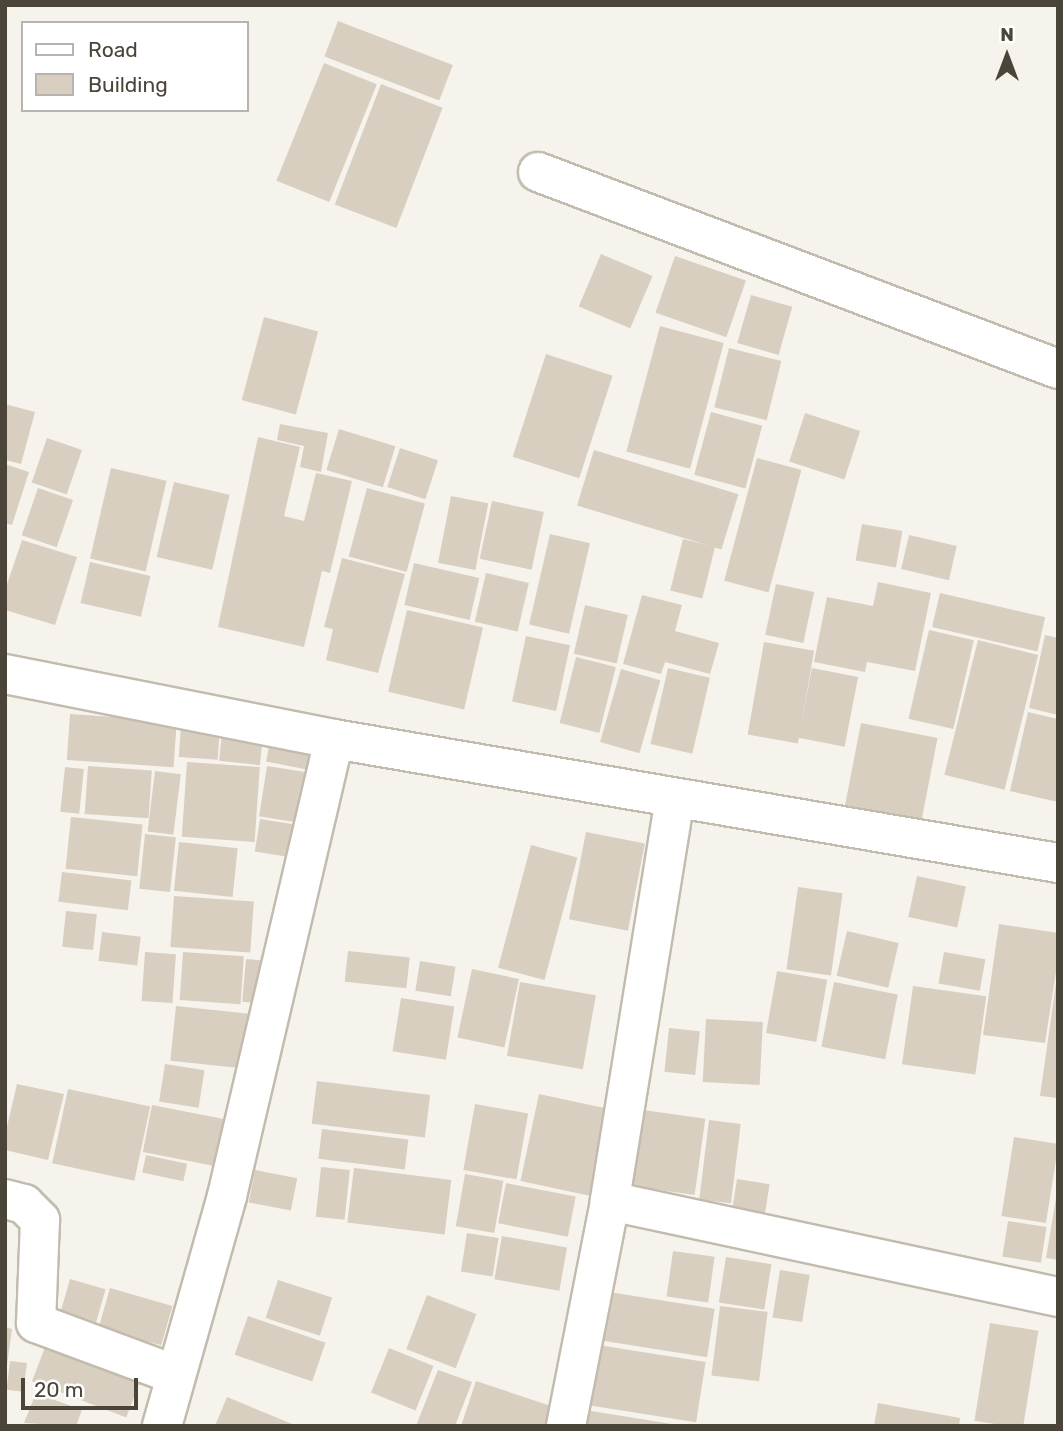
<!DOCTYPE html>
<style>
body{margin:0}
#map{position:relative;width:1063px;height:1431px;overflow:hidden;background:#f6f3ec;font-family:Rubik,sans-serif}
div>[style]{position:absolute}
[style*='--x']{left:calc(var(--x)*1px);top:calc(var(--y)*1px);width:calc(var(--w)*1px);rotate:calc(var(--a)*1deg)}
.building>*{inset:0;background:#d8cfc1;transform-origin:0 0}
.roads{filter:drop-shadow(2px 0 #c2bbae) drop-shadow(-2px 0 #c2bbae) drop-shadow(0 2px #c2bbae) drop-shadow(0 -2px #c2bbae)}
.minor>*{height:38px;margin:-19px;padding:0 19px;transform-origin:19px;border-radius:19px;background:#fff}
span{translate:-50% -50%;white-space:nowrap;text-align:center;line-height:1.15;-webkit-text-stroke:5px #fff;paint-order:stroke}
.frame{position:absolute;inset:0;border:7px solid #4b4439;pointer-events:none}
.legend{position:absolute;left:21px;top:21px;width:228px;height:91px;box-sizing:border-box;background:#fff;border:2px solid #b7b4b0;margin:0;padding:9px 12px;list-style:none;font-size:21px;color:#4b4439}
.legend li{display:flex;align-items:center;gap:14px;height:35px}
.legend b{width:35px;border:2px solid #b7b4b0}
.north{position:absolute;left:972px;top:21px;width:70px;height:70px;-webkit-text-stroke:5px #fff;paint-order:stroke;rotate:0deg;font-size:19px;font-weight:700;line-height:28px;text-align:center;color:#4b4439}
.north::after{content:'';display:block;margin:auto;width:24px;height:32px;background:#4b4439;clip-path:polygon(50% 0,100% 100%,50% 72%,0 100%)}
.scale{position:absolute;left:21px;top:1378px;width:117px;height:32px;box-sizing:border-box;border:4px solid #4b4439;border-top:0;padding-left:9px;font-size:21px;line-height:24px;white-space:nowrap;color:#4b4439;-webkit-text-stroke:5px #fff;paint-order:stroke}
</style>
<div id="map">
<div class="building">
<div style="left:338px;top:21px;width:123px;height:38px;rotate:21deg"></div>
<div style="left:324px;top:63px;width:57px;height:127px;rotate:22deg"></div>
<div style="left:381px;top:84px;width:66px;height:129px;rotate:21deg"></div>
<div style="left:601px;top:254px;width:56px;height:57px;rotate:23deg"></div>
<div style="left:675px;top:256px;width:75px;height:60px;rotate:19deg"></div>
<div style="left:751px;top:295px;width:43px;height:50px;rotate:16deg"></div>
<div style="left:264px;top:317px;width:56px;height:86px;rotate:15deg"></div>
<div style="left:660px;top:326px;width:66px;height:130px;rotate:15deg"></div>
<div style="left:729px;top:348px;width:54px;height:61px;rotate:14deg"></div>
<div style="left:546px;top:354px;width:70px;height:108px;rotate:18deg"></div>
<div style="clip-path:polygon(5px 404px,35px 412px,21px 464px,5px 460px)"></div>
<div style="left:711px;top:412px;width:53px;height:65px;rotate:15deg"></div>
<div style="left:805px;top:413px;width:58px;height:51px;rotate:18deg"></div>
<div style="clip-path:polygon(280px 424px,328px 433px,321px 472px,300px 467px,304px 446px,277px 440px)"></div>
<div style="left:339px;top:429px;width:59px;height:43px;rotate:17deg"></div>
<div style="clip-path:polygon(258px 437px,300px 447px,284px 516px,304px 521px,316px 473px,352px 481px,330px 573px,322px 571px,304px 647px,218px 627px)"></div>
<div style="left:47px;top:438px;width:37px;height:47px;rotate:19deg"></div>
<div style="left:400px;top:448px;width:40px;height:41px;rotate:18deg"></div>
<div style="left:594px;top:450px;width:151px;height:58px;rotate:17deg"></div>
<div style="left:757px;top:458px;width:46px;height:127px;rotate:15deg"></div>
<div style="clip-path:polygon(5px 464px,29px 472px,12px 525px,5px 523px)"></div>
<div style="left:111px;top:468px;width:57px;height:93px;rotate:13deg"></div>
<div style="left:174px;top:482px;width:57px;height:77px;rotate:13deg"></div>
<div style="left:38px;top:488px;width:37px;height:50px;rotate:19deg"></div>
<div style="left:367px;top:488px;width:60px;height:71px;rotate:15deg"></div>
<div style="left:451px;top:496px;width:38px;height:68px;rotate:11deg"></div>
<div style="left:492px;top:501px;width:53px;height:59px;rotate:12deg"></div>
<div style="left:862px;top:524px;width:41px;height:37px;rotate:10deg"></div>
<div style="left:550px;top:534px;width:41px;height:93px;rotate:13deg"></div>
<div style="left:909px;top:535px;width:49px;height:35px;rotate:13deg"></div>
<div style="left:683px;top:539px;width:33px;height:53px;rotate:14deg"></div>
<div style="clip-path:polygon(22px 540px,77px 557px,55px 625px,5px 610px,5px 590px)"></div>
<div style="clip-path:polygon(342px 558px,405px 574px,378px 673px,326px 660px,333px 629px,324px 627px)"></div>
<div style="left:90px;top:562px;width:62px;height:42px;rotate:13deg"></div>
<div style="left:414px;top:563px;width:67px;height:43px;rotate:13deg"></div>
<div style="left:486px;top:573px;width:44px;height:50px;rotate:13deg"></div>
<div style="clip-path:polygon(878px 582px,931px 593px,915px 671px,867px 662px,865px 672px,814px 662px,827px 597px,873px 606px)"></div>
<div style="left:776px;top:584px;width:39px;height:52px;rotate:12deg"></div>
<div style="left:940px;top:593px;width:108px;height:35px;rotate:13deg"></div>
<div style="clip-path:polygon(642px 595px,682px 605px,675px 631px,719px 643px,710px 674px,665px 662px,661px 674px,623px 664px)"></div>
<div style="left:585px;top:605px;width:44px;height:50px;rotate:13deg"></div>
<div style="left:407px;top:610px;width:78px;height:84px;rotate:13deg"></div>
<div style="left:929px;top:630px;width:46px;height:91px;rotate:13deg"></div>
<div style="clip-path:polygon(1045px 635px,1058px 638px,1058px 715px,1029px 708px)"></div>
<div style="left:526px;top:636px;width:45px;height:67px;rotate:12deg"></div>
<div style="left:978px;top:640px;width:62px;height:139px;rotate:14deg"></div>
<div style="left:764px;top:642px;width:51px;height:94px;rotate:10deg"></div>
<div style="left:576px;top:657px;width:41px;height:68px;rotate:14deg"></div>
<div style="left:668px;top:668px;width:43px;height:78px;rotate:13deg"></div>
<div style="left:812px;top:668px;width:47px;height:71px;rotate:11deg"></div>
<div style="left:621px;top:669px;width:41px;height:76px;rotate:16deg"></div>
<div style="clip-path:polygon(1028px 712px,1058px 719px,1058px 802px,1010px 791px)"></div>
<div style="left:70px;top:714px;width:107px;height:46px;rotate:4deg"></div>
<div style="left:861px;top:723px;width:78px;height:85px;rotate:11deg"></div>
<div style="left:181px;top:725px;width:39px;height:32px;rotate:4deg"></div>
<div style="left:222px;top:733px;width:41px;height:28px;rotate:6deg"></div>
<div style="left:271px;top:736px;width:47px;height:26px;rotate:11deg"></div>
<div style="left:187px;top:762px;width:73px;height:75px;rotate:4deg"></div>
<div style="left:88px;top:766px;width:64px;height:48px;rotate:4deg"></div>
<div style="left:267px;top:766px;width:45px;height:51px;rotate:9deg"></div>
<div style="left:65px;top:767px;width:19px;height:45px;rotate:6deg"></div>
<div style="left:155px;top:771px;width:26px;height:61px;rotate:7deg"></div>
<div style="left:71px;top:817px;width:72px;height:52px;rotate:6deg"></div>
<div style="left:260px;top:819px;width:45px;height:33px;rotate:9deg"></div>
<div style="left:586px;top:832px;width:60px;height:89px;rotate:11deg"></div>
<div style="left:145px;top:834px;width:31px;height:55px;rotate:6deg"></div>
<div style="left:179px;top:842px;width:59px;height:49px;rotate:6deg"></div>
<div style="left:531px;top:845px;width:48px;height:127px;rotate:15deg"></div>
<div style="left:62px;top:872px;width:70px;height:30px;rotate:7deg"></div>
<div style="left:917px;top:876px;width:50px;height:42px;rotate:12deg"></div>
<div style="left:798px;top:887px;width:45px;height:83px;rotate:8deg"></div>
<div style="left:174px;top:896px;width:80px;height:51px;rotate:4deg"></div>
<div style="left:66px;top:911px;width:31px;height:36px;rotate:6deg"></div>
<div style="clip-path:polygon(999px 924px,1058px 933px,1058px 959px,1045px 1043px,983px 1035px)"></div>
<div style="left:847px;top:931px;width:53px;height:46px;rotate:13deg"></div>
<div style="left:102px;top:932px;width:39px;height:29px;rotate:7deg"></div>
<div style="left:348px;top:951px;width:62px;height:31px;rotate:6deg"></div>
<div style="left:145px;top:952px;width:31px;height:49px;rotate:4deg"></div>
<div style="left:183px;top:952px;width:61px;height:48px;rotate:4deg"></div>
<div style="left:944px;top:952px;width:42px;height:32px;rotate:10deg"></div>
<div style="left:246px;top:959px;width:23px;height:43px;rotate:5deg"></div>
<div style="left:420px;top:961px;width:36px;height:30px;rotate:9deg"></div>
<div style="left:472px;top:969px;width:48px;height:70px;rotate:12deg"></div>
<div style="left:777px;top:971px;width:51px;height:63px;rotate:10deg"></div>
<div style="left:520px;top:982px;width:77px;height:75px;rotate:10deg"></div>
<div style="left:834px;top:982px;width:65px;height:66px;rotate:11deg"></div>
<div style="clip-path:polygon(1056px 983px,1058px 983px,1058px 1098px,1040px 1096px)"></div>
<div style="left:913px;top:986px;width:74px;height:79px;rotate:8deg"></div>
<div style="left:401px;top:998px;width:54px;height:54px;rotate:9deg"></div>
<div style="left:176px;top:1006px;width:82px;height:55px;rotate:6deg"></div>
<div style="left:706px;top:1019px;width:57px;height:63px;rotate:3deg"></div>
<div style="left:669px;top:1028px;width:31px;height:44px;rotate:6deg"></div>
<div style="left:165px;top:1064px;width:40px;height:38px;rotate:9deg"></div>
<div style="left:317px;top:1081px;width:114px;height:43px;rotate:7deg"></div>
<div style="clip-path:polygon(17px 1084px,64px 1094px,48px 1160px,5px 1150px,5px 1135px)"></div>
<div style="left:68px;top:1089px;width:84px;height:76px;rotate:12deg"></div>
<div style="left:539px;top:1094px;width:73px;height:89px;rotate:12deg"></div>
<div style="left:475px;top:1104px;width:54px;height:67px;rotate:10deg"></div>
<div style="left:152px;top:1105px;width:86px;height:48px;rotate:11deg"></div>
<div style="left:636px;top:1109px;width:70px;height:77px;rotate:8deg"></div>
<div style="left:709px;top:1120px;width:32px;height:80px;rotate:7deg"></div>
<div style="left:322px;top:1129px;width:87px;height:30px;rotate:7deg"></div>
<div style="left:1014px;top:1137px;width:45px;height:80px;rotate:9deg"></div>
<div style="left:146px;top:1155px;width:42px;height:18px;rotate:12deg"></div>
<div style="left:321px;top:1167px;width:29px;height:50px;rotate:6deg"></div>
<div style="left:354px;top:1168px;width:98px;height:55px;rotate:7deg"></div>
<div style="left:255px;top:1170px;width:43px;height:33px;rotate:11deg"></div>
<div style="left:465px;top:1174px;width:39px;height:53px;rotate:10deg"></div>
<div style="left:737px;top:1179px;width:33px;height:44px;rotate:9deg"></div>
<div style="left:506px;top:1183px;width:71px;height:41px;rotate:11deg"></div>
<div style="clip-path:polygon(1056px 1198px,1058px 1198px,1058px 1260px,1046px 1258px)"></div>
<div style="left:1008px;top:1221px;width:39px;height:36px;rotate:9deg"></div>
<div style="left:467px;top:1233px;width:32px;height:39px;rotate:9deg"></div>
<div style="left:502px;top:1236px;width:66px;height:44px;rotate:10deg"></div>
<div style="left:673px;top:1251px;width:42px;height:46px;rotate:8deg"></div>
<div style="left:726px;top:1257px;width:46px;height:46px;rotate:9deg"></div>
<div style="left:780px;top:1270px;width:30px;height:48px;rotate:9deg"></div>
<div style="left:70px;top:1279px;width:37px;height:34px;rotate:16deg"></div>
<div style="left:278px;top:1280px;width:57px;height:40px;rotate:18deg"></div>
<div style="left:110px;top:1288px;width:65px;height:41px;rotate:16deg"></div>
<div style="left:609px;top:1292px;width:107px;height:49px;rotate:9deg"></div>
<div style="left:427px;top:1295px;width:53px;height:58px;rotate:21deg"></div>
<div style="left:720px;top:1306px;width:48px;height:70px;rotate:7deg"></div>
<div style="left:248px;top:1316px;width:82px;height:41px;rotate:19deg"></div>
<div style="left:990px;top:1323px;width:49px;height:99px;rotate:9deg"></div>
<div style="clip-path:polygon(5px 1327px,12px 1329px,7px 1365px,5px 1365px)"></div>
<div style="left:47px;top:1342px;width:101px;height:42px;rotate:21deg"></div>
<div style="left:598px;top:1345px;width:109px;height:61px;rotate:9deg"></div>
<div style="left:389px;top:1348px;width:48px;height:48px;rotate:22deg"></div>
<div style="left:10px;top:1361px;width:17px;height:29px;rotate:7deg"></div>
<div style="clip-path:polygon(438px 1370px,472px 1382px,455px 1426px,416px 1426px)"></div>
<div style="clip-path:polygon(476px 1381px,560px 1409px,554px 1426px,461px 1426px)"></div>
<div style="clip-path:polygon(36px 1393px,82px 1410px,76px 1426px,24px 1423px)"></div>
<div style="clip-path:polygon(227px 1397px,297px 1426px,215px 1426px)"></div>
<div style="clip-path:polygon(878px 1403px,960px 1418px,959px 1426px,874px 1426px)"></div>
<div style="clip-path:polygon(585px 1410px,672px 1424px,672px 1426px,583px 1426px)"></div>
</div>
<div class="roads">
<div class="minor">
<div style="--x:538;--y:172;--w:556;--a:20.75"></div>
<div style="--x:5;--y:674;--w:335;--a:11.2"></div>
<div style="--x:334;--y:739;--w:735;--a:9.72"></div>
<div style="--x:675;--y:798;--w:408;--a:99.2"></div>
<div style="--x:610;--y:1201;--w:458;--a:12.1"></div>
<div style="--x:5;--y:1199;--w:20;--a:15"></div>
<div style="--x:24;--y:1204;--w:23;--a:45"></div>
<div style="--x:40;--y:1220;--w:103;--a:92.2"></div>
<div style="--x:36;--y:1323;--w:149;--a:20.4"></div>
<div style="--x:162;--y:1426;--w:239;--a:-74.2"></div>
<div style="--x:227;--y:1196;--w:469;--a:-76.8"></div>
<div style="--x:566;--y:1426;--w:229;--a:-78.9"></div>
</div>
</div>
<div class="frame"></div>
<ul class="legend">
<li><b style="height:9px;background:#fff"></b>Road</li>
<li><b style="height:19px;background:#d8cfc1"></b>Building</li>
</ul>
<div class="north">N</div>
<div class="scale">20 m</div>
</div>
